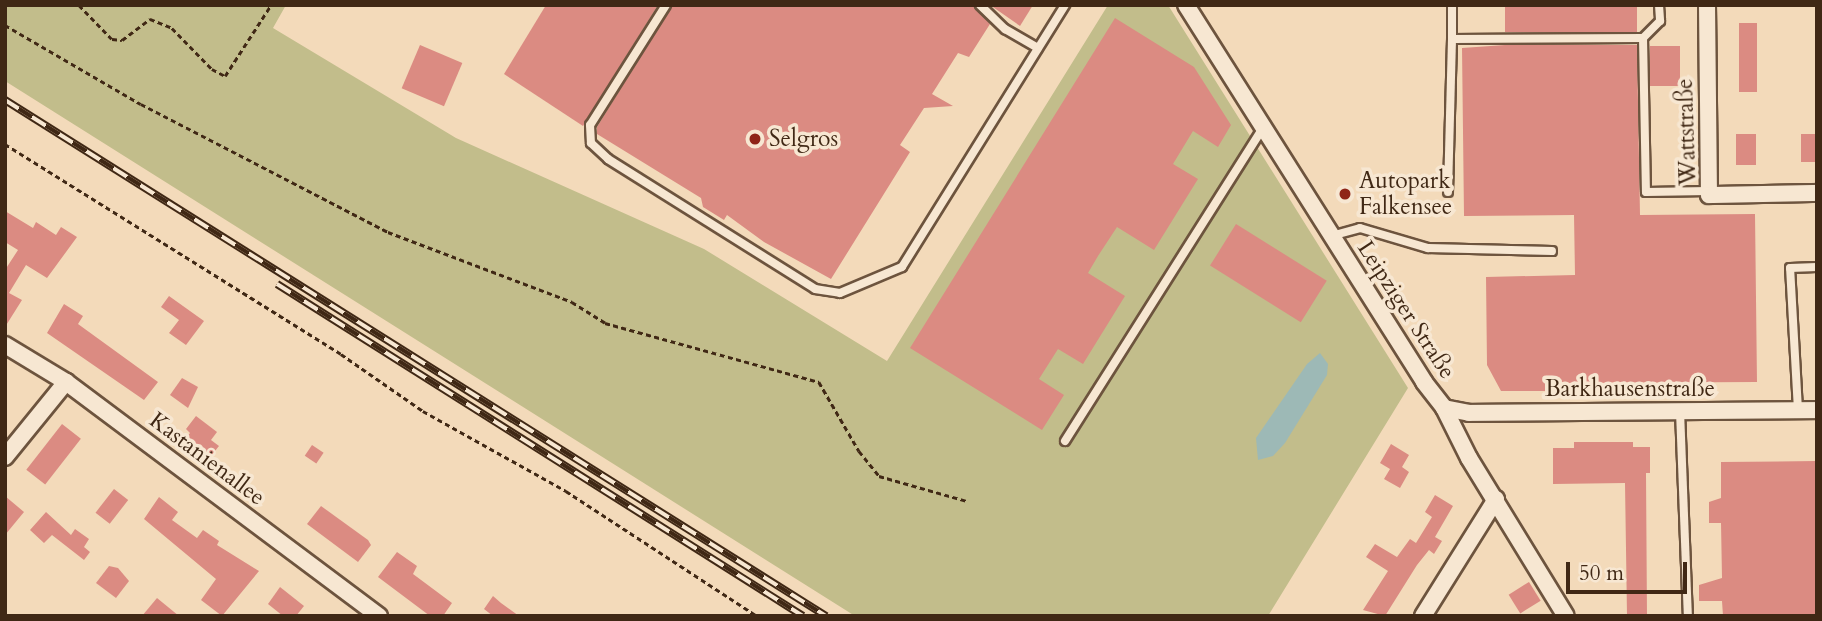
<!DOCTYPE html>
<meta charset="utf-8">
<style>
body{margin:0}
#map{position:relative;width:1822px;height:621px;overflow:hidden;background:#f3daba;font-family:Cardo,serif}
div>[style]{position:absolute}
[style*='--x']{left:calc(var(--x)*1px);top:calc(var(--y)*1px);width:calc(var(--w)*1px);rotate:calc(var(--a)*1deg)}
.green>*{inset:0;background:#c2bd8b}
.water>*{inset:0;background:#9db9b6}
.building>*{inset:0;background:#db8b82;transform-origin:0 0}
.path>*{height:2.5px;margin-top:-1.25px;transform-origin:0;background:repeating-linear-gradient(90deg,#402815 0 5px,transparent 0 8.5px)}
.roads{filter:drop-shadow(2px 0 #6d543e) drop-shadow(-2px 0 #6d543e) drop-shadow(0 2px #6d543e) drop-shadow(0 -2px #6d543e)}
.lane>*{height:8px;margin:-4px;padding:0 4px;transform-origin:4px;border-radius:4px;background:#f7e7d2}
.street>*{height:16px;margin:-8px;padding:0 8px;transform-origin:8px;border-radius:8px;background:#f7e7d2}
.rail>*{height:8px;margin-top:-4px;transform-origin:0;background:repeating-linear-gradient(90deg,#f7e7d2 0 16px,#402815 0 32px);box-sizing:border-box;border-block:2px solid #402815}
.dots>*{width:19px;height:19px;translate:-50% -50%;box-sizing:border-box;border:4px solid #f7e7d2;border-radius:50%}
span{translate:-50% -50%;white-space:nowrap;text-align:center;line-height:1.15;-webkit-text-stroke:7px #f7e7d2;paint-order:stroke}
.street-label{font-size:23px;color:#402815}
.poi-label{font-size:23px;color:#402815}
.left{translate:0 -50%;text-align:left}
.frame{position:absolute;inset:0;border:7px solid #402815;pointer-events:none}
.scale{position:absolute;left:1566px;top:562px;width:121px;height:32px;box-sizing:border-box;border:4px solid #402815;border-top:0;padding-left:9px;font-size:21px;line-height:24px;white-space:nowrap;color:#402815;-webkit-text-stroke:5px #f7e7d2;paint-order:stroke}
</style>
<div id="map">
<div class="green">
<div style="clip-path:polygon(5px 5px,286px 5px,273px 28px,456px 138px,704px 249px,887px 361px,1108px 5px,1168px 5px,1408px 388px,1268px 616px,855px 616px,5px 81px)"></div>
</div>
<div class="water">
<div style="clip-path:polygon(1320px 353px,1328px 364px,1327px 375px,1285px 443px,1273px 456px,1258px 460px,1256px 438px,1307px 364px)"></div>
</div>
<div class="building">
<div style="clip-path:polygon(546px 5px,658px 5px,583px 126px,504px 74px)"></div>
<div style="clip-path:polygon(672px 5px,974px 5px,990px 24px,969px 57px,958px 53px,932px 94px,953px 106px,924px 108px,900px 145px,910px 152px,831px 279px,764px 242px,727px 215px,724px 220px,703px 207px,701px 198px,597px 134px,597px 127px)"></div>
<div style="clip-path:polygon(990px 5px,1033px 5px,1020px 26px)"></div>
<div style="left:1505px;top:5px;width:132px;height:27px"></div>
<div style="clip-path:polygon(1115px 18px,1194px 67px,1231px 125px,1218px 147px,1193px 131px,1173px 164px,1198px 179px,1154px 250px,1117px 227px,1098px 256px,1088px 273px,1125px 296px,1083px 364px,1058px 349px,1039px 379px,1064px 395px,1042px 430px,910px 348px)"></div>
<div style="left:1739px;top:23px;width:18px;height:69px"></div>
<div style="left:420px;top:45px;width:46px;height:47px;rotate:23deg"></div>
<div style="clip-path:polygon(1505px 45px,1637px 45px,1640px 215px,1755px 214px,1757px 382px,1576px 383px,1576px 391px,1501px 391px,1487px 365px,1486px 277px,1575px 275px,1574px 215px,1464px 216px,1462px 48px)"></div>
<div style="left:1680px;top:46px;width:40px;height:30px;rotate:90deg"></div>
<div style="left:1736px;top:134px;width:20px;height:31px"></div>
<div style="left:1801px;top:134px;width:16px;height:28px"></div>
<div style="clip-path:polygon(5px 211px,33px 228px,36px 222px,56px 235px,61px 227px,77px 237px,47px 278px,26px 265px,9px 293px,22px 300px,5px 327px,5px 270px,18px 250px,5px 242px)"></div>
<div style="left:1236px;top:224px;width:107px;height:49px;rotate:32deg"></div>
<div style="clip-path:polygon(169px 296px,204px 321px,186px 345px,169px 333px,179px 320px,161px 307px)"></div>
<div style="clip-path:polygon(64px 304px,83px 316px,78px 324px,158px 382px,144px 400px,47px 333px)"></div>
<div style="clip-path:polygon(182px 378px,198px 387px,188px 408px,170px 395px)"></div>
<div style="clip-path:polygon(196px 416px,217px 432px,211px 440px,219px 446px,211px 456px,186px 438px,190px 433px,186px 429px)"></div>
<div style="left:62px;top:424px;width:24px;height:58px;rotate:38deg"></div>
<div style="clip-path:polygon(1574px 442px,1633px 442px,1633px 447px,1650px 447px,1650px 473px,1646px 473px,1647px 616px,1627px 616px,1625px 483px,1553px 484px,1553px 448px,1574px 448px)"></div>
<div style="clip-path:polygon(1391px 444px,1409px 455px,1402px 467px,1409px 472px,1400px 488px,1384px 479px,1390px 469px,1380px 463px)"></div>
<div style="left:312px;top:445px;width:14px;height:13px;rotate:34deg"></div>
<div style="clip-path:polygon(1817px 461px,1817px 616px,1723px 616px,1722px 601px,1699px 601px,1699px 585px,1722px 578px,1721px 523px,1709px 523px,1709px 502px,1721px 498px,1721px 462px)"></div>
<div style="left:114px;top:489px;width:18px;height:30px;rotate:38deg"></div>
<div style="clip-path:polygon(1435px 495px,1453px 506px,1435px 537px,1442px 541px,1434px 554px,1429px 550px,1417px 565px,1385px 616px,1363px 610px,1388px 571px,1366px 557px,1375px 544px,1397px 557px,1410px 539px,1416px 543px,1432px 517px,1425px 512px)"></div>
<div style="clip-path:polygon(5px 496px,24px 512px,5px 535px)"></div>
<div style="clip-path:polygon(159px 497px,178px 512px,172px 520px,197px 538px,203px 530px,219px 541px,217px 545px,259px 571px,222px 616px,201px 600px,216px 579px,144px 519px)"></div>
<div style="clip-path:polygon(321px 506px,368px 540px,371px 545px,358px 562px,307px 524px)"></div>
<div style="clip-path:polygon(46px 512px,71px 535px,75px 529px,89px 539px,84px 547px,90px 552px,84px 560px,52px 535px,44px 543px,30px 530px)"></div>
<div style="clip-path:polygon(397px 552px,417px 566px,413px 574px,452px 603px,443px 616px,430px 616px,378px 577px)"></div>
<div style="clip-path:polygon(109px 566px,118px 568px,129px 581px,116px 598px,96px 583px)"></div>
<div style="left:1529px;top:582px;width:22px;height:24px;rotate:58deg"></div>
<div style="clip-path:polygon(280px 587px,304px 606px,296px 616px,283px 616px,268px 604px)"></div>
<div style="clip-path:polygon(493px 596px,501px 603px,519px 616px,493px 616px,484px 609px)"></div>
<div style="clip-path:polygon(157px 598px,179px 616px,142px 616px)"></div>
</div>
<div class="path">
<div style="--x:79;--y:5;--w:47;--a:45.9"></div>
<div style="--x:112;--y:39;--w:10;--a:6"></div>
<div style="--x:122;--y:40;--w:35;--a:-37"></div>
<div style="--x:150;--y:19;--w:24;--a:22"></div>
<div style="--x:172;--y:28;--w:57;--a:45.7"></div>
<div style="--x:212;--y:69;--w:15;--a:28"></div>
<div style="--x:225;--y:76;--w:85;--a:-57.1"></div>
<div style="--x:5;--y:25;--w:157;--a:30.2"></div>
<div style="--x:141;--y:104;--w:278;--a:27.4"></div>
<div style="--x:388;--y:232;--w:197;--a:20.8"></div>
<div style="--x:572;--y:302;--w:39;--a:32"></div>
<div style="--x:605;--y:323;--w:222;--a:15.4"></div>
<div style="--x:819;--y:382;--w:80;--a:59.9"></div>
<div style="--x:859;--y:451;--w:32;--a:51"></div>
<div style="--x:879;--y:476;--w:91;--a:15.9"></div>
<div style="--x:5;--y:144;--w:396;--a:32"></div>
<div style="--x:341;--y:354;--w:100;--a:34.8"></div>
<div style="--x:423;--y:411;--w:164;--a:29.2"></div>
<div style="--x:566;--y:491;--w:228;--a:33.2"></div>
</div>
<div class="roads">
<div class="lane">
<div style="--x:666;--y:5;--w:142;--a:122.3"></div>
<div style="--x:590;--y:125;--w:18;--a:87"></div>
<div style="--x:591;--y:143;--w:23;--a:43"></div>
<div style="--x:608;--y:159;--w:244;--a:32.1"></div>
<div style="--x:815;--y:289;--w:25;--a:9"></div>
<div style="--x:840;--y:293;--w:67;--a:-22.8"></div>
<div style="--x:902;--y:267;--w:309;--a:-58.1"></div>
<div style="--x:980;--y:5;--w:35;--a:44"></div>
<div style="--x:1005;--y:29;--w:38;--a:30"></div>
<div style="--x:1452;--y:5;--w:34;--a:90"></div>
<div style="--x:1452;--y:39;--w:191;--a:-0.3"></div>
<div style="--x:1659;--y:5;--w:16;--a:86"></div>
<div style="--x:1660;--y:21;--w:24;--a:135"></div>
<div style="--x:1643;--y:38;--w:154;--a:88.9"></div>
<div style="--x:1646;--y:192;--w:63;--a:-0.9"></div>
<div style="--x:1448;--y:192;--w:153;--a:-88.5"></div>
<div style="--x:1331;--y:236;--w:30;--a:-15"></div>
<div style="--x:1360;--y:228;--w:71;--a:16.4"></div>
<div style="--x:1428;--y:248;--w:124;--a:1.4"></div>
<div style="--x:1798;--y:410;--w:142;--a:-93.2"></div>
<div style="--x:1790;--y:268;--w:27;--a:-2"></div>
<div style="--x:1680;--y:411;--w:205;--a:87.8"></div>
<div style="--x:1065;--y:441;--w:370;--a:-57.7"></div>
</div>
<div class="street">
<div style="--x:1186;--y:5;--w:446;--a:57.7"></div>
<div style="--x:1424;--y:382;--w:33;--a:52"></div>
<div style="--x:1444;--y:408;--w:56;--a:63.4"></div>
<div style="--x:1469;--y:458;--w:185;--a:58.5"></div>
<div style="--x:1707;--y:5;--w:190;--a:89.4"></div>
<div style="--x:1709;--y:195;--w:108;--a:-1.1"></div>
<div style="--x:5;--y:345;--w:71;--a:31.2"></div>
<div style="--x:66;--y:382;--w:391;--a:36.8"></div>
<div style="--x:1444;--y:408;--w:25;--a:11"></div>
<div style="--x:1469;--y:413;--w:348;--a:-0.5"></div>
<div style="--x:5;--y:457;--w:97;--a:-50.9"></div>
<div style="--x:1423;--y:616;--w:138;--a:-58"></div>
</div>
</div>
<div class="rail">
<div style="--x:5;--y:100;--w:970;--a:32.15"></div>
<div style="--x:277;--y:284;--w:622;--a:32.26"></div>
</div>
<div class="dots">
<div style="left:755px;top:139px;background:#8f2418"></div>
<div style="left:1345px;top:194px;background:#8f2418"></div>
</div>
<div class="street-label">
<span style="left:1687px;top:132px;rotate:-92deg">Wattstraße</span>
<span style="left:1406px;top:310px;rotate:57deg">Leipziger Straße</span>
<span style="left:1630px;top:389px">Barkhausenstraße</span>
<span style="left:207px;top:459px;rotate:37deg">Kastanienallee</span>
</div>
<div class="poi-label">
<span class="left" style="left:769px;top:139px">Selgros</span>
<span class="left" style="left:1359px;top:194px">Autopark<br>Falkensee</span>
</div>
<div class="frame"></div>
<div class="scale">50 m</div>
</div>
